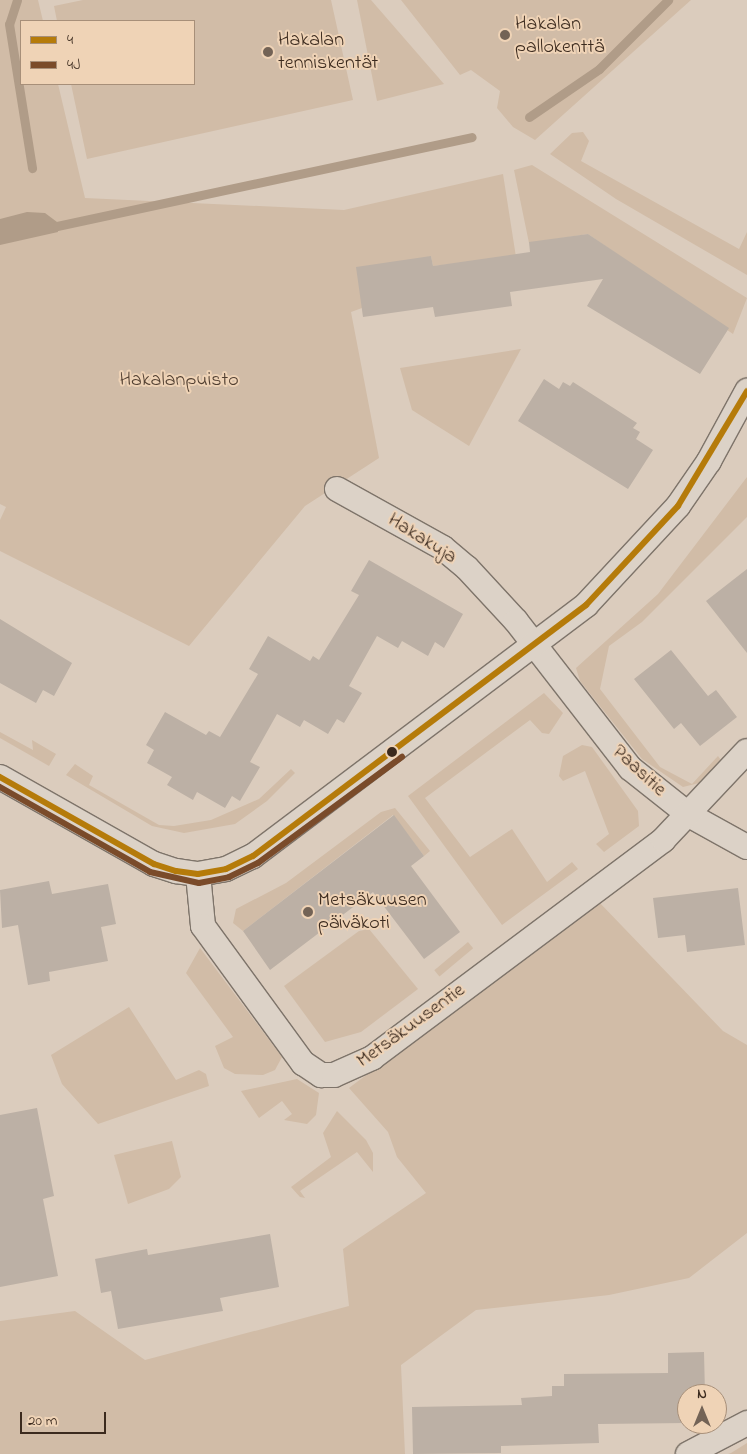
<!DOCTYPE html>
<meta charset="utf-8">
<style>
body{margin:0}
#map{position:relative;width:747px;height:1454px;overflow:hidden;background:#dbccbd;font-family:"Indie Flower",sans-serif}
div>[style]{position:absolute}
[style*='--x']{left:calc(var(--x)*1px);top:calc(var(--y)*1px);width:calc(var(--w)*1px);rotate:calc(var(--a)*1deg)}
.green>*{inset:0;background:#d1bca7;transform-origin:0 0}
.water>*{inset:0;background:#b09c88}
.stream>*{height:9px;margin:-4.5px;padding:0 4.5px;transform-origin:4.5px;border-radius:4.5px;background:#b09c88}
.building>*{inset:0;background:#bcb0a5}
.roads{filter:drop-shadow(1px 0 #7e746a) drop-shadow(-1px 0 #7e746a) drop-shadow(0 1px #7e746a) drop-shadow(0 -1px #7e746a)}
.street>*{height:24px;margin:-12px;padding:0 12px;transform-origin:12px;border-radius:12px;background:#dcd2c7}
.bus-1>*{height:6px;margin:-3px;padding:0 3px;transform-origin:3px;border-radius:3px;background:#b57b0a}
.bus-2>*{height:6px;margin:-3px;padding:0 3px;transform-origin:3px;border-radius:3px;background:#7a4b2a}
.dots>*{width:14px;height:14px;translate:-50% -50%;box-sizing:border-box;border:2px solid #efd3b6;border-radius:50%}
span{translate:-50% -50%;white-space:nowrap;text-align:center;line-height:1.15;-webkit-text-stroke:4px #efd3b6;paint-order:stroke}
.poi-label{font-size:20px;color:#3b2a1e}
.left{translate:0 -50%;text-align:left}
.park-label{font-size:20px;color:#503e30}
.street-label{font-size:20px;color:#3b2a1e}
.legend{position:absolute;left:20px;top:20px;width:175px;height:65px;box-sizing:border-box;background:#efd3b6;border:1px solid #a78f79;margin:0;padding:6px 9px;list-style:none;font-size:15px;color:#3b2a1e}
.legend li{display:flex;align-items:center;gap:10px;height:25px}
.legend b{width:25px;border:1px solid #a78f79}
.north{position:absolute;left:677px;top:1384px;width:50px;height:50px;box-sizing:border-box;background:#efd3b6;border:1px solid #a78f79;border-radius:50%;rotate:0deg;font-size:14px;font-weight:700;line-height:20px;text-align:center;color:#3b2a1e}
.north::after{content:'';display:block;margin:auto;width:18px;height:22px;background:#736356;clip-path:polygon(50% 0,100% 100%,50% 72%,0 100%)}
.scale{position:absolute;left:20px;top:1412px;width:86px;height:22px;box-sizing:border-box;border:2px solid #3b2a1e;border-top:0;padding-left:6px;font-size:15px;line-height:18px;white-space:nowrap;color:#3b2a1e;-webkit-text-stroke:4px #efd3b6;paint-order:stroke}
</style>
<div id="map">
<div class="green">
<div style="clip-path:polygon(0 0,38px 0,43px 21px,21px 21px,21px 84px,58px 84px,85px 198px,344px 210px,503px 174px,516px 257px,433px 266px,431px 256px,362px 308px,351px 312px,379px 458px,305px 506px,189px 646px,0 551px,0 520px,6px 507px,0 504px)"></div>
<div style="clip-path:polygon(83px 0,331px 0,353px 100px,87px 159px,71px 84px,194px 84px,194px 21px,57px 21px,54px 6px)"></div>
<div style="clip-path:polygon(357px 0,371px 0,444px 84px,377px 101px)"></div>
<div style="clip-path:polygon(401px 0,691px 0,535px 140px,513px 127px,497px 108px,500px 91px,471px 70px,460px 75px)"></div>
<div style="clip-path:polygon(583px 132px,589px 141px,581px 161px,739px 249px,747px 232px,747px 275px,616px 199px,550px 154px,572px 133px)"></div>
<div style="clip-path:polygon(532px 165px,747px 298px,733px 334px,588px 234px,529px 243px,514px 170px)"></div>
<div style="clip-path:polygon(521px 349px,469px 446px,412px 410px,400px 368px)"></div>
<div style="clip-path:polygon(747px 477px,747px 517px,642px 622px,609px 646px,600px 689px,660px 767px,692px 784px,718px 756px,723px 763px,707px 781px,683px 787px,642px 759px,580px 681px,576px 668px,658px 594px)"></div>
<div style="clip-path:polygon(544px 693px,563px 713px,549px 734px,542px 733px,530px 720px,425px 798px,470px 857px,512px 829px,547px 882px,572px 862px,578px 869px,502px 925px,408px 796px)"></div>
<div style="clip-path:polygon(0 732px,33px 750px,32px 740px,56px 754px,49px 766px,0 738px)"></div>
<div style="clip-path:polygon(582px 745px,592px 747px,638px 811px,639px 826px,604px 852px,596px 844px,609px 834px,585px 771px,563px 781px,559px 776px,563px 756px)"></div>
<div style="clip-path:polygon(75px 764px,93px 776px,89px 785px,159px 825px,174px 826px,211px 820px,259px 799px,291px 769px,295px 773px,267px 801px,235px 824px,184px 833px,152px 826px,66px 775px)"></div>
<div style="clip-path:polygon(395px 808px,430px 851px,424px 856px,393px 815px,243px 931px,233px 923px,236px 909px,286px 883px,381px 812px)"></div>
<div style="clip-path:polygon(598px 901px,723px 1031px,747px 1045px,747px 1233px,689px 1278px,609px 1295px,476px 1310px,401px 1365px,405px 1454px,0 1454px,0 1321px,75px 1311px,145px 1360px,349px 1306px,343px 1249px,426px 1193px,397px 1157px,388px 1132px,349px 1088px)"></div>
<div style="clip-path:polygon(369px 929px,418px 989px,361px 1032px,325px 1042px,284px 986px,359px 931px)"></div>
<div style="left:468px;top:942px;width:8px;height:44px;rotate:50deg"></div>
<div style="clip-path:polygon(200px 948px,282px 1057px,275px 1070px,263px 1075px,235px 1074px,224px 1068px,215px 1046px,233px 1037px,186px 973px)"></div>
<div style="clip-path:polygon(129px 1007px,176px 1080px,199px 1070px,206px 1074px,209px 1086px,98px 1124px,62px 1084px,51px 1055px)"></div>
<div style="clip-path:polygon(297px 1079px,319px 1093px,316px 1115px,307px 1124px,284px 1120px,292px 1114px,282px 1101px,259px 1118px,241px 1091px)"></div>
<div style="clip-path:polygon(337px 1111px,366px 1140px,373px 1153px,373px 1172px,357px 1152px,300px 1191px,305px 1198px,300px 1197px,291px 1187px,331px 1157px,323px 1133px)"></div>
<div style="clip-path:polygon(172px 1141px,181px 1177px,169px 1189px,128px 1204px,114px 1155px)"></div>
<div style="clip-path:polygon(747px 1443px,747px 1454px,728px 1454px,731px 1453px)"></div>
</div>
<div class="water">
<div style="clip-path:polygon(27px 212px,45px 213px,57px 222px,58px 232px,0 245px,0 219px)"></div>
</div>
<div class="stream">
<div style="--x:17;--y:0;--w:25;--a:108"></div>
<div style="--x:9;--y:24;--w:146;--a:80.9"></div>
<div style="--x:529;--y:117;--w:85;--a:-34.4"></div>
<div style="--x:599;--y:69;--w:98;--a:-45"></div>
<div style="--x:57;--y:226;--w:424;--a:-12.1"></div>
</div>
<div class="building">
<div style="clip-path:polygon(588px 234px,729px 328px,700px 374px,587px 306px,603px 279px,510px 292px,512px 306px,435px 317px,433px 307px,363px 317px,356px 267px,431px 256px,433px 266px,530px 252px,529px 242px)"></div>
<div style="clip-path:polygon(544px 379px,559px 389px,563px 382px,570px 386px,573px 382px,637px 423px,633px 428px,640px 432px,636px 439px,653px 450px,628px 489px,518px 421px)"></div>
<div style="clip-path:polygon(369px 560px,463px 614px,444px 648px,435px 642px,428px 656px,402px 641px,398px 648px,377px 636px,349px 686px,362px 693px,344px 723px,337px 719px,328px 734px,304px 720px,300px 727px,277px 714px,250px 762px,260px 767px,240px 801px,232px 796px,225px 808px,197px 792px,193px 800px,167px 785px,172px 777px,147px 763px,154px 750px,146px 745px,165px 712px,206px 735px,209px 731px,220px 737px,258px 674px,249px 669px,268px 636px,310px 661px,313px 656px,319px 660px,359px 595px,351px 591px)"></div>
<div style="clip-path:polygon(747px 569px,747px 653px,706px 601px)"></div>
<div style="clip-path:polygon(0 619px,72px 663px,54px 696px,43px 690px,36px 703px,0 683px)"></div>
<div style="clip-path:polygon(671px 650px,708px 696px,716px 690px,737px 717px,700px 746px,681px 723px,674px 729px,634px 679px)"></div>
<div style="clip-path:polygon(394px 815px,424px 856px,411px 866px,460px 932px,424px 959px,373px 892px,270px 970px,243px 931px)"></div>
<div style="clip-path:polygon(49px 881px,52px 894px,108px 884px,116px 924px,101px 927px,108px 961px,49px 972px,50px 981px,28px 985px,18px 925px,2px 928px,0 890px)"></div>
<div style="clip-path:polygon(738px 888px,745px 945px,687px 952px,685px 935px,658px 938px,653px 898px)"></div>
<div style="clip-path:polygon(37px 1108px,54px 1196px,43px 1199px,58px 1276px,0 1287px,0 1115px)"></div>
<div style="clip-path:polygon(270px 1234px,279px 1287px,220px 1298px,223px 1311px,118px 1329px,111px 1291px,101px 1293px,95px 1259px,147px 1249px,148px 1255px)"></div>
<div style="clip-path:polygon(704px 1352px,705px 1394px,687px 1394px,687px 1423px,598px 1424px,599px 1443px,501px 1446px,501px 1453px,413px 1454px,412px 1407px,522px 1405px,521px 1398px,552px 1396px,552px 1386px,564px 1386px,564px 1374px,668px 1373px,668px 1353px)"></div>
</div>
<div class="roads">
<div class="street">
<div style="--x:337;--y:489;--w:121;--a:29.1"></div>
<div style="--x:443;--y:548;--w:31;--a:40"></div>
<div style="--x:467;--y:568;--w:72;--a:47.2"></div>
<div style="--x:516;--y:621;--w:186;--a:52.2"></div>
<div style="--x:630;--y:768;--w:75;--a:38.5"></div>
<div style="--x:689;--y:815;--w:66;--a:28.9"></div>
<div style="--x:0;--y:777;--w:177;--a:29.5"></div>
<div style="--x:154;--y:864;--w:23;--a:18"></div>
<div style="--x:176;--y:871;--w:22;--a:8"></div>
<div style="--x:198;--y:874;--w:28;--a:-10"></div>
<div style="--x:226;--y:869;--w:30;--a:-26"></div>
<div style="--x:253;--y:856;--w:417;--a:-37"></div>
<div style="--x:586;--y:605;--w:135;--a:-47.1"></div>
<div style="--x:678;--y:506;--w:55;--a:-55.4"></div>
<div style="--x:709;--y:461;--w:80;--a:-61.5"></div>
<div style="--x:198;--y:874;--w:52;--a:84.5"></div>
<div style="--x:203;--y:926;--w:170;--a:53.9"></div>
<div style="--x:303;--y:1063;--w:22;--a:34"></div>
<div style="--x:321;--y:1075;--w:13;--a:0"></div>
<div style="--x:334;--y:1075;--w:42;--a:-24.1"></div>
<div style="--x:372;--y:1058;--w:364;--a:-36.8"></div>
<div style="--x:663;--y:840;--w:122;--a:-46.7"></div>
<div style="--x:688;--y:1454;--w:67;--a:-27.7"></div>
</div>
</div>
<div class="bus-1">
<div style="--x:0;--y:777;--w:177;--a:29.5"></div>
<div style="--x:154;--y:864;--w:23;--a:18"></div>
<div style="--x:176;--y:871;--w:22;--a:8"></div>
<div style="--x:198;--y:874;--w:28;--a:-10"></div>
<div style="--x:226;--y:869;--w:30;--a:-26"></div>
<div style="--x:253;--y:856;--w:417;--a:-37"></div>
<div style="--x:586;--y:605;--w:135;--a:-47.1"></div>
<div style="--x:678;--y:506;--w:134;--a:-59"></div>
</div>
<div class="bus-2">
<div style="--x:0;--y:787;--w:172;--a:29.5"></div>
<div style="--x:150;--y:872;--w:50;--a:12.7"></div>
<div style="--x:199;--y:883;--w:31;--a:-11"></div>
<div style="--x:229;--y:877;--w:32;--a:-26"></div>
<div style="--x:258;--y:863;--w:179;--a:-36.4"></div>
</div>
<div class="dots">
<div style="left:505px;top:35px;background:#736356"></div>
<div style="left:268px;top:52px;background:#736356"></div>
<div style="left:392px;top:752px;background:#3b2a1e"></div>
<div style="left:308px;top:912px;background:#736356"></div>
</div>
<div class="poi-label">
<span class="left" style="left:515px;top:36px">Hakalan<br>pallokenttä</span>
<span class="left" style="left:278px;top:52px">Hakalan<br>tenniskentät</span>
<span class="left" style="left:318px;top:912px">Metsäkuusen<br>päiväkoti</span>
</div>
<div class="park-label">
<span style="left:179px;top:380px">Hakalanpuisto</span>
</div>
<div class="street-label">
<span style="left:422px;top:539px;rotate:32deg">Hakakuja</span>
<span style="left:639px;top:771px;rotate:43deg">Paasitie</span>
<span style="left:411px;top:1026px;rotate:-36deg">Metsäkuusentie</span>
</div>
<ul class="legend">
<li><b style="height:6px;background:#b57b0a"></b>4</li>
<li><b style="height:6px;background:#7a4b2a"></b>4J</li>
</ul>
<div class="north">N</div>
<div class="scale">20 m</div>
</div>
